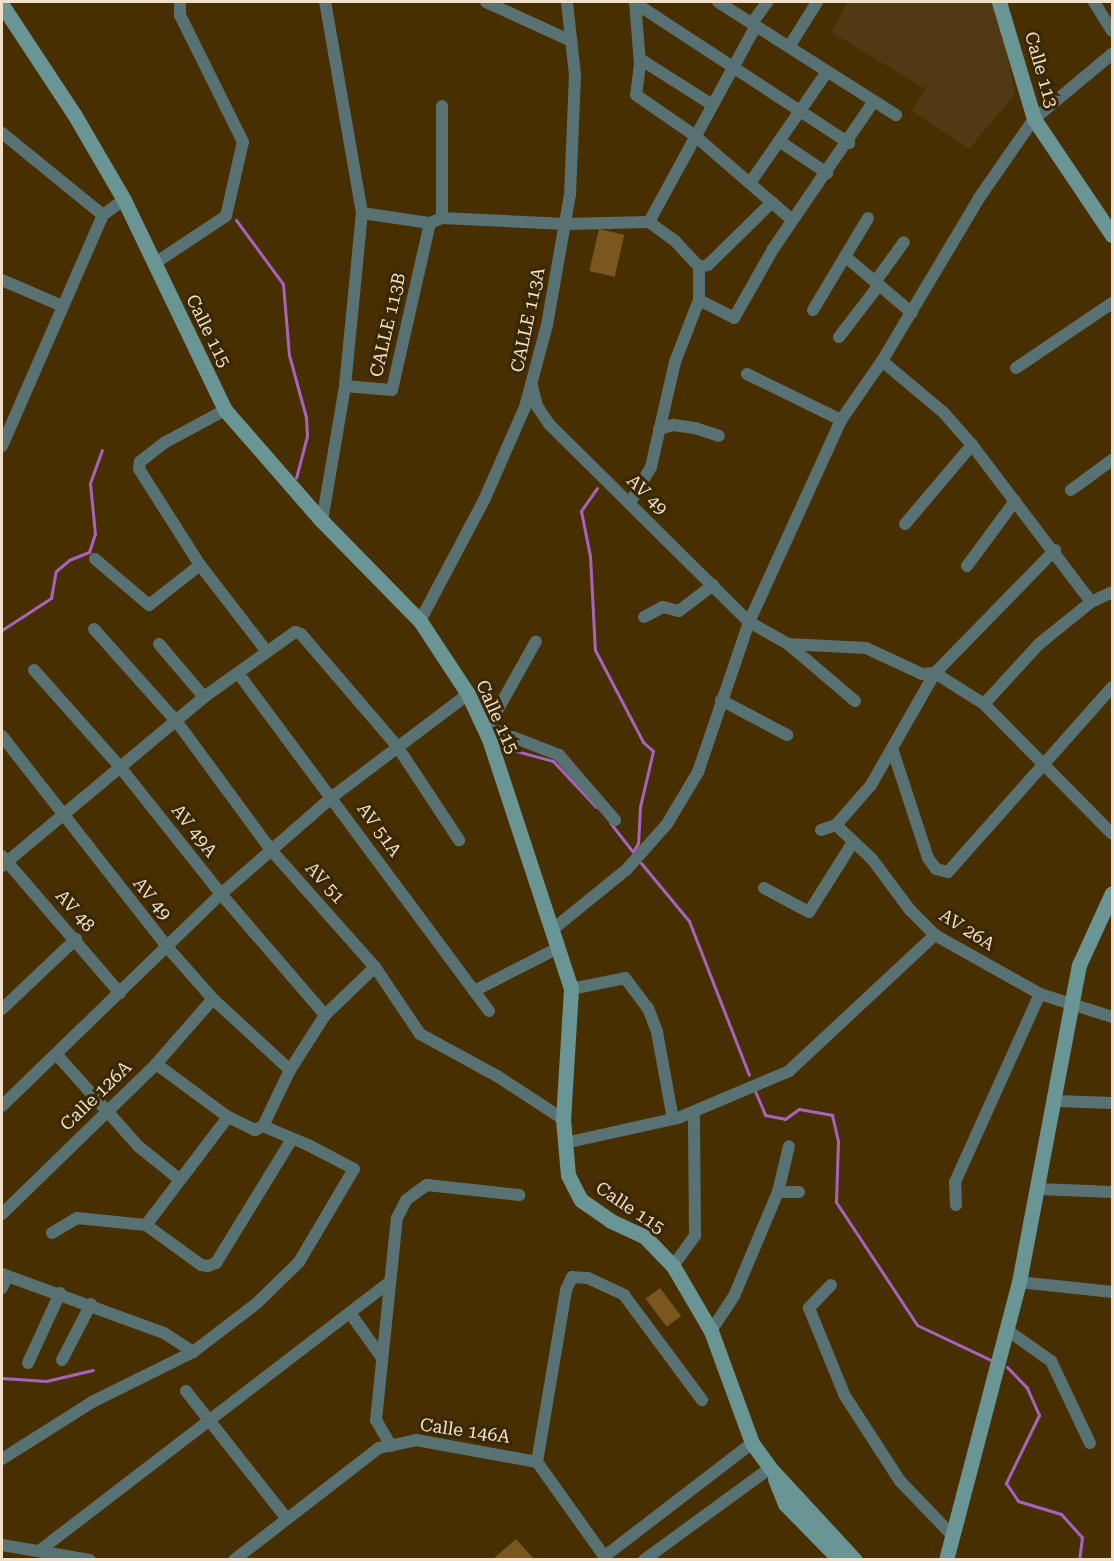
<!DOCTYPE html>
<style>
body{margin:0}
#map{position:relative;width:1114px;height:1561px;overflow:hidden;background:#482f01;font-family:"Roboto Serif",serif}
div>[style]{position:absolute}
[style*='--x']{left:calc(var(--x)*1px);top:calc(var(--y)*1px);width:calc(var(--w)*1px);rotate:calc(var(--a)*1deg)}
.built>*{inset:0;background:#503913}
.green>*{inset:0;background:#79571f;transform-origin:0 0}
.stream>*{height:3px;margin:-1.5px;padding:0 1.5px;transform-origin:1.5px;border-radius:1.5px;background:#a763be}
.street>*{height:12px;margin:-6px;padding:0 6px;transform-origin:6px;border-radius:6px;background:#587273}
.secondary>*{height:15px;margin:-7.5px;padding:0 7.5px;transform-origin:7.5px;border-radius:7.5px;background:#6a9595}
span{translate:-50% -50%;white-space:nowrap;text-align:center;line-height:1.15;-webkit-text-stroke:6px #3a2706;paint-order:stroke}
.street-label{font-size:18px;color:#f0e0ca}
.frame{position:absolute;inset:0;border:3px solid #f0e0ca;pointer-events:none}
</style>
<div id="map">
<div class="built">
<div style="clip-path:polygon(848px 2px,993px 2px,999px 15px,1015px 94px,969px 149px,912px 111px,925px 89px,831px 32px)"></div>
</div>
<div class="green">
<div style="left:599px;top:229px;width:26px;height:43px;rotate:13deg"></div>
<div style="left:660px;top:1288px;width:35px;height:18px;rotate:53deg"></div>
<div style="clip-path:polygon(516px 1539px,534px 1559px,493px 1559px)"></div>
</div>
<div class="stream">
<div style="--x:236;--y:220;--w:79;--a:53.7"></div>
<div style="--x:283;--y:284;--w:71;--a:85.2"></div>
<div style="--x:289;--y:355;--w:64;--a:74.7"></div>
<div style="--x:306;--y:417;--w:19;--a:87"></div>
<div style="--x:307;--y:436;--w:43;--a:104.7"></div>
<div style="--x:597;--y:488;--w:28;--a:125"></div>
<div style="--x:581;--y:511;--w:46;--a:78.7"></div>
<div style="--x:590;--y:556;--w:94;--a:87"></div>
<div style="--x:595;--y:650;--w:104;--a:62.4"></div>
<div style="--x:643;--y:742;--w:13;--a:42"></div>
<div style="--x:653;--y:751;--w:57;--a:103.1"></div>
<div style="--x:640;--y:807;--w:36;--a:93"></div>
<div style="--x:638;--y:843;--w:10;--a:119"></div>
<div style="--x:633;--y:852;--w:37;--a:-128"></div>
<div style="--x:2;--y:630;--w:59;--a:-33.1"></div>
<div style="--x:51;--y:598;--w:27;--a:-80"></div>
<div style="--x:56;--y:571;--w:17;--a:-40"></div>
<div style="--x:69;--y:560;--w:22;--a:-22"></div>
<div style="--x:89;--y:552;--w:19;--a:-72"></div>
<div style="--x:95;--y:534;--w:51;--a:-95.6"></div>
<div style="--x:90;--y:483;--w:35;--a:-70"></div>
<div style="--x:509;--y:749;--w:46;--a:15.3"></div>
<div style="--x:553;--y:761;--w:63;--a:46.9"></div>
<div style="--x:641;--y:863;--w:75;--a:50.4"></div>
<div style="--x:689;--y:921;--w:165;--a:68.7"></div>
<div style="--x:755;--y:1091;--w:26;--a:67"></div>
<div style="--x:765;--y:1115;--w:20;--a:11"></div>
<div style="--x:785;--y:1119;--w:17;--a:-36"></div>
<div style="--x:799;--y:1109;--w:34;--a:10"></div>
<div style="--x:832;--y:1115;--w:27;--a:77"></div>
<div style="--x:838;--y:1141;--w:61;--a:91.9"></div>
<div style="--x:836;--y:1202;--w:147;--a:56.6"></div>
<div style="--x:917;--y:1325;--w:82;--a:25.3"></div>
<div style="--x:1007;--y:1367;--w:29;--a:46"></div>
<div style="--x:1027;--y:1388;--w:30;--a:66"></div>
<div style="--x:1039;--y:1415;--w:76;--a:115.9"></div>
<div style="--x:1006;--y:1483;--w:22;--a:56"></div>
<div style="--x:1018;--y:1501;--w:45;--a:16.8"></div>
<div style="--x:1061;--y:1514;--w:31;--a:48"></div>
<div style="--x:1082;--y:1537;--w:23;--a:97"></div>
<div style="--x:2;--y:1378;--w:44;--a:3.9"></div>
<div style="--x:46;--y:1381;--w:48;--a:-13.2"></div>
</div>
<div class="street">
<div style="--x:486;--y:2;--w:94;--a:24.6"></div>
<div style="--x:635;--y:2;--w:62;--a:85.4"></div>
<div style="--x:640;--y:64;--w:31;--a:97"></div>
<div style="--x:636;--y:95;--w:70;--a:34.6"></div>
<div style="--x:694;--y:135;--w:130;--a:40.9"></div>
<div style="--x:718;--y:2;--w:211;--a:32.4"></div>
<div style="--x:1094;--y:2;--w:34;--a:58"></div>
<div style="--x:635;--y:3;--w:256;--a:33.2"></div>
<div style="--x:752;--y:23;--w:26;--a:-54"></div>
<div style="--x:789;--y:47;--w:53;--a:-58.1"></div>
<div style="--x:640;--y:59;--w:84;--a:32.4"></div>
<div style="--x:2;--y:133;--w:130;--a:39.1"></div>
<div style="--x:779;--y:141;--w:58;--a:33.7"></div>
<div style="--x:750;--y:183;--w:135;--a:-55.3"></div>
<div style="--x:362;--y:213;--w:69;--a:8.4"></div>
<div style="--x:430;--y:223;--w:13;--a:-23"></div>
<div style="--x:442;--y:218;--w:124;--a:2.8"></div>
<div style="--x:566;--y:224;--w:83;--a:-1.4"></div>
<div style="--x:649;--y:222;--w:32;--a:36"></div>
<div style="--x:675;--y:241;--w:35;--a:47"></div>
<div style="--x:699;--y:267;--w:33;--a:90"></div>
<div style="--x:699;--y:300;--w:66;--a:111.2"></div>
<div style="--x:675;--y:362;--w:108;--a:102.9"></div>
<div style="--x:651;--y:467;--w:42;--a:120.3"></div>
<div style="--x:442;--y:218;--w:112;--a:-90"></div>
<div style="--x:649;--y:222;--w:223;--a:-61.4"></div>
<div style="--x:847;--y:258;--w:85;--a:40.2"></div>
<div style="--x:155;--y:263;--w:85;--a:-33.5"></div>
<div style="--x:226;--y:216;--w:76;--a:-77.1"></div>
<div style="--x:243;--y:142;--w:142;--a:-116.4"></div>
<div style="--x:180;--y:15;--w:13;--a:-90"></div>
<div style="--x:699;--y:267;--w:9;--a:-13"></div>
<div style="--x:708;--y:265;--w:90;--a:-44.5"></div>
<div style="--x:2;--y:280;--w:65;--a:23.4"></div>
<div style="--x:875;--y:282;--w:49;--a:-54.1"></div>
<div style="--x:699;--y:300;--w:39;--a:27"></div>
<div style="--x:734;--y:318;--w:79;--a:-60.5"></div>
<div style="--x:773;--y:249;--w:179;--a:-55.7"></div>
<div style="--x:813;--y:310;--w:107;--a:-59.1"></div>
<div style="--x:839;--y:337;--w:66;--a:-52.4"></div>
<div style="--x:882;--y:361;--w:80;--a:39.9"></div>
<div style="--x:943;--y:412;--w:44;--a:48.7"></div>
<div style="--x:972;--y:445;--w:197;--a:52.8"></div>
<div style="--x:1016;--y:368;--w:116;--a:-34.1"></div>
<div style="--x:747;--y:374;--w:105;--a:26.1"></div>
<div style="--x:345;--y:386;--w:47;--a:4.9"></div>
<div style="--x:392;--y:390;--w:171;--a:-77.2"></div>
<div style="--x:532;--y:386;--w:21;--a:76"></div>
<div style="--x:537;--y:406;--w:22;--a:56"></div>
<div style="--x:549;--y:424;--w:281;--a:44.7"></div>
<div style="--x:749;--y:622;--w:45;--a:29.4"></div>
<div style="--x:788;--y:644;--w:78;--a:2.9"></div>
<div style="--x:866;--y:648;--w:62;--a:24.9"></div>
<div style="--x:922;--y:674;--w:13;--a:-4"></div>
<div style="--x:935;--y:673;--w:58;--a:32.3"></div>
<div style="--x:984;--y:704;--w:182;--a:45.4"></div>
<div style="--x:225;--y:410;--w:69;--a:151.6"></div>
<div style="--x:164;--y:443;--w:31;--a:142"></div>
<div style="--x:140;--y:462;--w:7;--a:98"></div>
<div style="--x:139;--y:469;--w:114;--a:57.6"></div>
<div style="--x:200;--y:565;--w:106;--a:52.3"></div>
<div style="--x:659;--y:429;--w:15;--a:-16"></div>
<div style="--x:673;--y:425;--w:22;--a:8"></div>
<div style="--x:695;--y:428;--w:25;--a:18"></div>
<div style="--x:2;--y:446;--w:252;--a:-66.4"></div>
<div style="--x:103;--y:215;--w:26;--a:-36"></div>
<div style="--x:1071;--y:490;--w:51;--a:-36.2"></div>
<div style="--x:322;--y:521;--w:137;--a:-80.3"></div>
<div style="--x:345;--y:386;--w:174;--a:-84.4"></div>
<div style="--x:362;--y:213;--w:214;--a:-99.9"></div>
<div style="--x:905;--y:524;--w:104;--a:-49.7"></div>
<div style="--x:95;--y:559;--w:71;--a:40.4"></div>
<div style="--x:149;--y:605;--w:65;--a:-38.1"></div>
<div style="--x:967;--y:566;--w:81;--a:-53.6"></div>
<div style="--x:644;--y:617;--w:21;--a:-28"></div>
<div style="--x:663;--y:607;--w:16;--a:14"></div>
<div style="--x:679;--y:611;--w:43;--a:-37.4"></div>
<div style="--x:420;--y:621;--w:139;--a:-62.1"></div>
<div style="--x:485;--y:498;--w:99;--a:-66.3"></div>
<div style="--x:525;--y:407;--w:85;--a:-75"></div>
<div style="--x:547;--y:325;--w:132;--a:-80"></div>
<div style="--x:570;--y:195;--w:120;--a:-87.6"></div>
<div style="--x:575;--y:75;--w:73;--a:-96.3"></div>
<div style="--x:94;--y:629;--w:125;--a:48.3"></div>
<div style="--x:177;--y:722;--w:159;--a:53.7"></div>
<div style="--x:271;--y:850;--w:157;--a:48.4"></div>
<div style="--x:375;--y:967;--w:81;--a:56.1"></div>
<div style="--x:420;--y:1034;--w:88;--a:28.6"></div>
<div style="--x:497;--y:1076;--w:79;--a:33.1"></div>
<div style="--x:159;--y:644;--w:70;--a:49.7"></div>
<div style="--x:788;--y:644;--w:88;--a:40.4"></div>
<div style="--x:34;--y:670;--w:130;--a:48.4"></div>
<div style="--x:120;--y:767;--w:162;--a:51.5"></div>
<div style="--x:221;--y:894;--w:160;--a:49.3"></div>
<div style="--x:238;--y:673;--w:421;--a:53.4"></div>
<div style="--x:721;--y:700;--w:75;--a:27.9"></div>
<div style="--x:984;--y:704;--w:81;--a:-47.5"></div>
<div style="--x:1039;--y:644;--w:67;--a:-38.9"></div>
<div style="--x:1091;--y:602;--w:23;--a:-25"></div>
<div style="--x:482;--y:725;--w:83;--a:21.3"></div>
<div style="--x:559;--y:755;--w:86;--a:49.3"></div>
<div style="--x:488;--y:727;--w:98;--a:-60.8"></div>
<div style="--x:2;--y:736;--w:269;--a:51.9"></div>
<div style="--x:168;--y:948;--w:68;--a:48.6"></div>
<div style="--x:213;--y:999;--w:105;--a:42.7"></div>
<div style="--x:892;--y:748;--w:116;--a:71.9"></div>
<div style="--x:928;--y:858;--w:14;--a:54"></div>
<div style="--x:936;--y:869;--w:12;--a:14"></div>
<div style="--x:948;--y:872;--w:247;--a:-48.4"></div>
<div style="--x:836;--y:825;--w:50;--a:43.4"></div>
<div style="--x:872;--y:859;--w:64;--a:53.3"></div>
<div style="--x:910;--y:910;--w:35;--a:45"></div>
<div style="--x:935;--y:935;--w:120;--a:29.3"></div>
<div style="--x:1040;--y:994;--w:76;--a:17.7"></div>
<div style="--x:821;--y:830;--w:16;--a:-18"></div>
<div style="--x:836;--y:825;--w:53;--a:-48.8"></div>
<div style="--x:871;--y:785;--w:129;--a:-60.3"></div>
<div style="--x:935;--y:673;--w:172;--a:-45.7"></div>
<div style="--x:2;--y:856;--w:181;--a:49.3"></div>
<div style="--x:2;--y:866;--w:263;--a:-39.9"></div>
<div style="--x:204;--y:697;--w:112;--a:-35.5"></div>
<div style="--x:295;--y:632;--w:6;--a:18"></div>
<div style="--x:301;--y:634;--w:148;--a:49.4"></div>
<div style="--x:397;--y:746;--w:113;--a:56.6"></div>
<div style="--x:764;--y:888;--w:51;--a:28.1"></div>
<div style="--x:809;--y:912;--w:83;--a:-57.8"></div>
<div style="--x:552;--y:930;--w:97;--a:-39.1"></div>
<div style="--x:627;--y:869;--w:60;--a:-48.4"></div>
<div style="--x:667;--y:824;--w:61;--a:-59.2"></div>
<div style="--x:698;--y:772;--w:158;--a:-71.2"></div>
<div style="--x:749;--y:622;--w:222;--a:-65.5"></div>
<div style="--x:841;--y:420;--w:72;--a:-55.2"></div>
<div style="--x:882;--y:361;--w:190;--a:-59.2"></div>
<div style="--x:979;--y:198;--w:96;--a:-55.2"></div>
<div style="--x:1034;--y:119;--w:102;--a:-39.8"></div>
<div style="--x:571;--y:989;--w:55;--a:-11.5"></div>
<div style="--x:625;--y:978;--w:38;--a:53"></div>
<div style="--x:648;--y:1008;--w:26;--a:69"></div>
<div style="--x:657;--y:1032;--w:88;--a:79.6"></div>
<div style="--x:474;--y:991;--w:94;--a:-27.1"></div>
<div style="--x:2;--y:1009;--w:102;--a:-43.4"></div>
<div style="--x:57;--y:1055;--w:122;--a:48.3"></div>
<div style="--x:138;--y:1146;--w:53;--a:38.8"></div>
<div style="--x:1056;--y:1101;--w:56;--a:2"></div>
<div style="--x:2;--y:1106;--w:305;--a:-44.1"></div>
<div style="--x:221;--y:894;--w:147;--a:-41.1"></div>
<div style="--x:332;--y:797;--w:171;--a:-37.1"></div>
<div style="--x:263;--y:1126;--w:62;--a:-64.3"></div>
<div style="--x:290;--y:1070;--w:65;--a:-57.5"></div>
<div style="--x:325;--y:1015;--w:69;--a:-43.8"></div>
<div style="--x:565;--y:1143;--w:116;--a:-12.5"></div>
<div style="--x:678;--y:1118;--w:121;--a:-22.9"></div>
<div style="--x:789;--y:1071;--w:200;--a:-43"></div>
<div style="--x:1039;--y:1189;--w:73;--a:2.4"></div>
<div style="--x:778;--y:1192;--w:21;--a:0"></div>
<div style="--x:956;--y:1205;--w:23;--a:-92"></div>
<div style="--x:955;--y:1182;--w:206;--a:-65.7"></div>
<div style="--x:2;--y:1214;--w:215;--a:-44.2"></div>
<div style="--x:156;--y:1064;--w:86;--a:-48.8"></div>
<div style="--x:146;--y:1225;--w:136;--a:-52.8"></div>
<div style="--x:52;--y:1233;--w:29;--a:-31"></div>
<div style="--x:77;--y:1218;--w:69;--a:5.8"></div>
<div style="--x:146;--y:1225;--w:68;--a:36"></div>
<div style="--x:201;--y:1265;--w:7;--a:8"></div>
<div style="--x:208;--y:1266;--w:9;--a:-21"></div>
<div style="--x:216;--y:1263;--w:145;--a:-58.5"></div>
<div style="--x:673;--y:1266;--w:37;--a:-54"></div>
<div style="--x:695;--y:1236;--w:124;--a:-90.5"></div>
<div style="--x:2;--y:1274;--w:172;--a:20"></div>
<div style="--x:164;--y:1333;--w:35;--a:33"></div>
<div style="--x:1019;--y:1282;--w:94;--a:6.1"></div>
<div style="--x:831;--y:1285;--w:32;--a:134"></div>
<div style="--x:809;--y:1308;--w:95;--a:67.8"></div>
<div style="--x:845;--y:1396;--w:101;--a:57.1"></div>
<div style="--x:900;--y:1481;--w:75;--a:46.1"></div>
<div style="--x:2;--y:1288;--w:13;--a:-67"></div>
<div style="--x:350;--y:1313;--w:55;--a:54.6"></div>
<div style="--x:1007;--y:1330;--w:54;--a:35.2"></div>
<div style="--x:1051;--y:1361;--w:91;--a:64.6"></div>
<div style="--x:711;--y:1331;--w:42;--a:-56.7"></div>
<div style="--x:734;--y:1296;--w:113;--a:-67.1"></div>
<div style="--x:778;--y:1192;--w:47;--a:-76.6"></div>
<div style="--x:62;--y:1360;--w:63;--a:-62.6"></div>
<div style="--x:28;--y:1363;--w:77;--a:-65.4"></div>
<div style="--x:186;--y:1391;--w:163;--a:51.7"></div>
<div style="--x:391;--y:1446;--w:30;--a:-120"></div>
<div style="--x:376;--y:1420;--w:203;--a:-84.1"></div>
<div style="--x:397;--y:1218;--w:20;--a:-63"></div>
<div style="--x:406;--y:1200;--w:26;--a:-36"></div>
<div style="--x:427;--y:1185;--w:93;--a:6.2"></div>
<div style="--x:2;--y:1459;--w:107;--a:-32.3"></div>
<div style="--x:92;--y:1402;--w:113;--a:-26.3"></div>
<div style="--x:193;--y:1352;--w:81;--a:-37.4"></div>
<div style="--x:257;--y:1303;--w:59;--a:-44.3"></div>
<div style="--x:299;--y:1262;--w:108;--a:-59.4"></div>
<div style="--x:354;--y:1169;--w:52;--a:-152.4"></div>
<div style="--x:308;--y:1145;--w:49;--a:-157.1"></div>
<div style="--x:263;--y:1126;--w:9;--a:153"></div>
<div style="--x:255;--y:1130;--w:30;--a:-154"></div>
<div style="--x:228;--y:1117;--w:89;--a:-143.6"></div>
<div style="--x:537;--y:1462;--w:174;--a:-80.4"></div>
<div style="--x:566;--y:1290;--w:14;--a:-65"></div>
<div style="--x:572;--y:1277;--w:16;--a:4"></div>
<div style="--x:588;--y:1278;--w:40;--a:25"></div>
<div style="--x:624;--y:1295;--w:131;--a:53.4"></div>
<div style="--x:2;--y:1545;--w:89;--a:9.7"></div>
<div style="--x:39;--y:1551;--w:442;--a:-37.5"></div>
<div style="--x:605;--y:1556;--w:185;--a:-37.5"></div>
<div style="--x:234;--y:1560;--w:183;--a:-37.7"></div>
<div style="--x:379;--y:1448;--w:38;--a:-12"></div>
<div style="--x:416;--y:1440;--w:123;--a:10.3"></div>
<div style="--x:537;--y:1462;--w:120;--a:54.5"></div>
<div style="--x:644;--y:1560;--w:156;--a:-36.1"></div>
</div>
<div class="secondary">
<div style="--x:999;--y:2;--w:122;--a:73.3"></div>
<div style="--x:1034;--y:119;--w:140;--a:56.1"></div>
<div style="--x:2;--y:5;--w:131;--a:56.6"></div>
<div style="--x:74;--y:114;--w:99;--a:59.8"></div>
<div style="--x:124;--y:200;--w:233;--a:64.3"></div>
<div style="--x:225;--y:410;--w:147;--a:48.9"></div>
<div style="--x:322;--y:521;--w:140;--a:45.6"></div>
<div style="--x:420;--y:621;--w:87;--a:56.7"></div>
<div style="--x:468;--y:694;--w:50;--a:65"></div>
<div style="--x:489;--y:739;--w:263;--a:71.8"></div>
<div style="--x:571;--y:989;--w:130;--a:93.5"></div>
<div style="--x:563;--y:1119;--w:56;--a:84.9"></div>
<div style="--x:568;--y:1175;--w:28;--a:63"></div>
<div style="--x:581;--y:1200;--w:37;--a:35"></div>
<div style="--x:611;--y:1221;--w:38;--a:25"></div>
<div style="--x:645;--y:1237;--w:40;--a:46"></div>
<div style="--x:673;--y:1266;--w:75;--a:59.7"></div>
<div style="--x:711;--y:1331;--w:119;--a:69.9"></div>
<div style="--x:752;--y:1443;--w:31;--a:54"></div>
<div style="--x:770;--y:1468;--w:125;--a:47.3"></div>
<div style="--x:775;--y:1479;--w:27;--a:68"></div>
<div style="--x:785;--y:1504;--w:78;--a:45.5"></div>
<div style="--x:946;--y:1560;--w:287;--a:-75.3"></div>
<div style="--x:1019;--y:1282;--w:323;--a:-79.3"></div>
<div style="--x:1079;--y:965;--w:79;--a:-65.4"></div>
</div>
<div class="street-label">
<span style="left:1041px;top:70px;rotate:74deg">Calle 113</span>
<span style="left:528px;top:320px;rotate:-78deg">CALLE 113A</span>
<span style="left:388px;top:325px;rotate:-77deg">CALLE 113B</span>
<span style="left:208px;top:331px;rotate:64deg">Calle 115</span>
<span style="left:647px;top:495px;rotate:45deg">AV 49</span>
<span style="left:497px;top:717px;rotate:66deg">Calle 115</span>
<span style="left:379px;top:830px;rotate:54deg">AV 51A</span>
<span style="left:194px;top:831px;rotate:52deg">AV 49A</span>
<span style="left:325px;top:883px;rotate:48deg">AV 51</span>
<span style="left:152px;top:899px;rotate:51deg">AV 49</span>
<span style="left:75px;top:911px;rotate:49deg">AV 48</span>
<span style="left:967px;top:930px;rotate:32deg">AV 26A</span>
<span style="left:96px;top:1096px;rotate:-44deg">Calle 126A</span>
<span style="left:630px;top:1208px;rotate:34deg">Calle 115</span>
<span style="left:465px;top:1431px;rotate:8deg">Calle 146A</span>
</div>
<div class="frame"></div>
</div>
